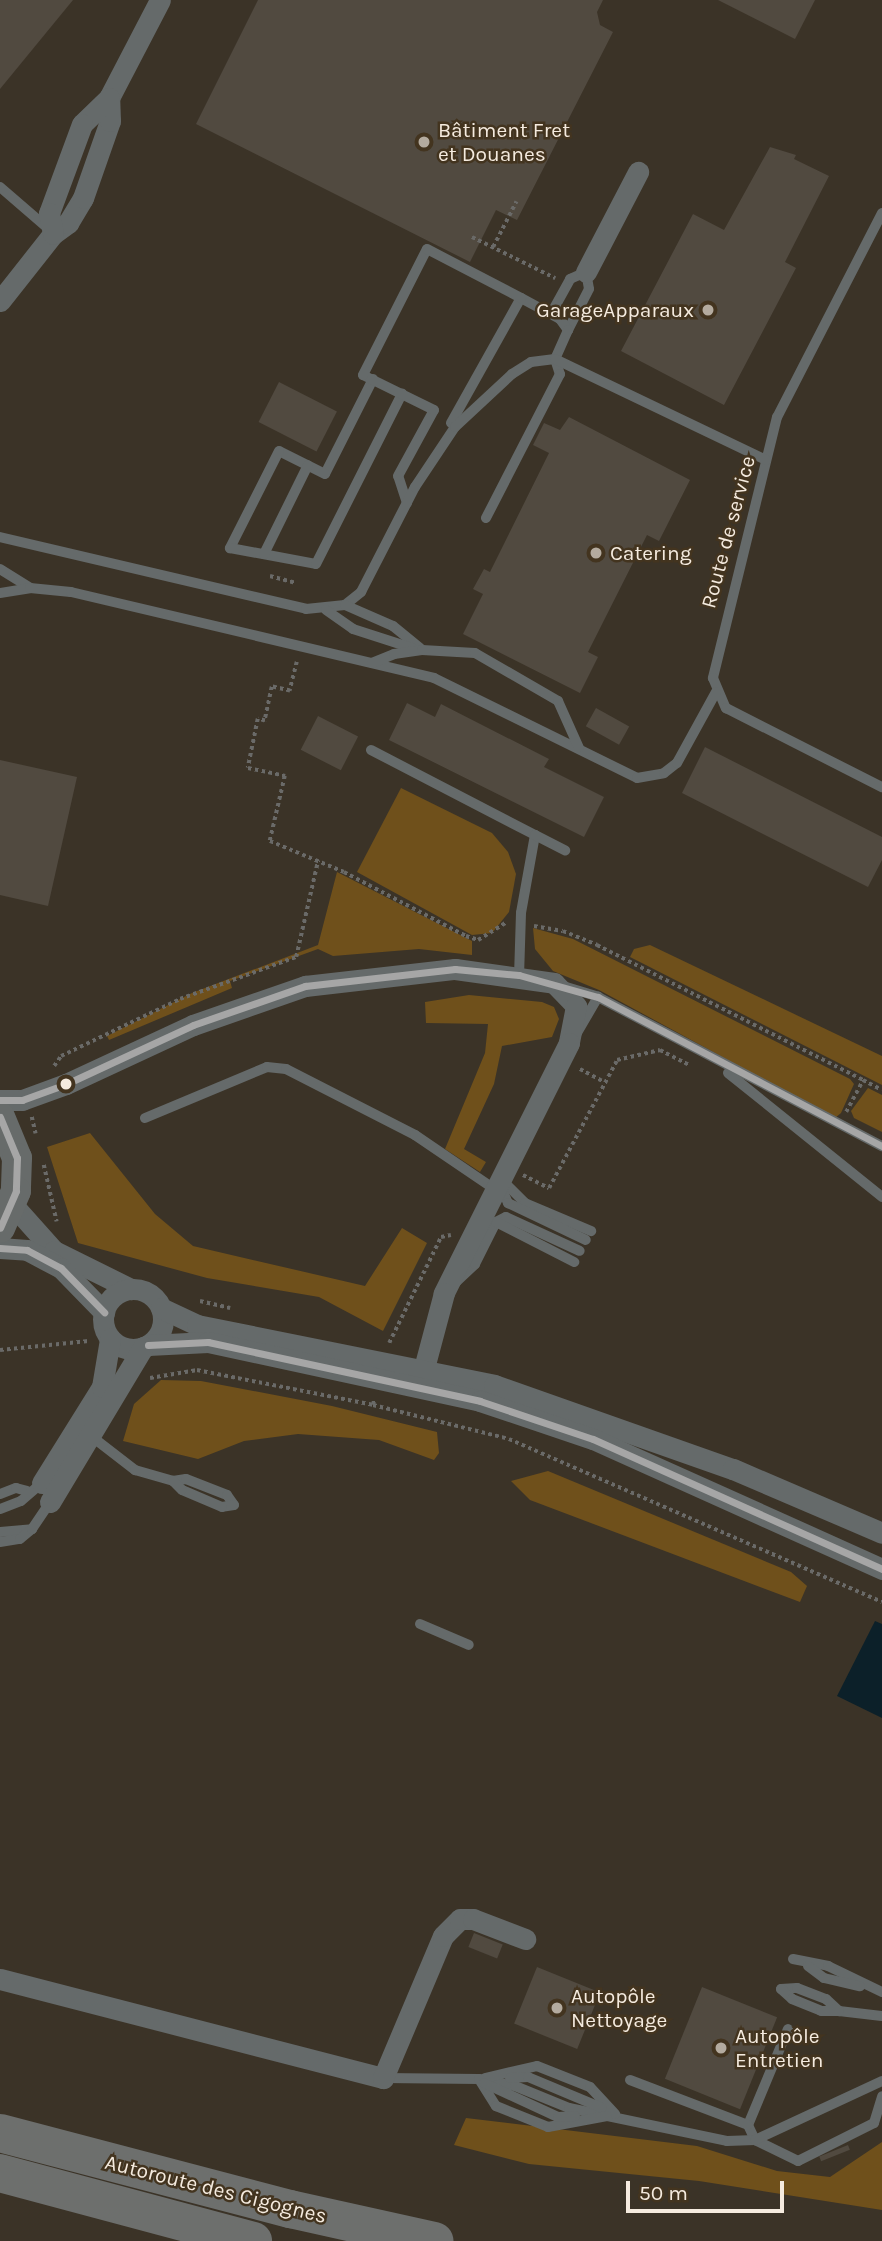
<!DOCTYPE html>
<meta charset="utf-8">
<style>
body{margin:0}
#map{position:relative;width:882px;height:2241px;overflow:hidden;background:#3b3327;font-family:Karla,sans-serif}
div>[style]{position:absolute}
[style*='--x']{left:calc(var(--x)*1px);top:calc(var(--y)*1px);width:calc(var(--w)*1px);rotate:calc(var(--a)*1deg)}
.green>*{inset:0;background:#6f501b}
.water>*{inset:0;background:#0c2029}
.building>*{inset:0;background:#514a40;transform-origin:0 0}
.path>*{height:3.5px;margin-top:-1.75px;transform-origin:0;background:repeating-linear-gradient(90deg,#6a6a68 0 3.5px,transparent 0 7px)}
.lane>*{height:10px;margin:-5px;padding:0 5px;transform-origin:5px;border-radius:5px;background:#656a6a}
.street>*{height:21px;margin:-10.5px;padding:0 10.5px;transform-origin:10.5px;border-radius:10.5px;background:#656a6a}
.street>.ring{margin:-10.5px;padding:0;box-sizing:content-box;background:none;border:21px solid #656a6a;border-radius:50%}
.secondary>*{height:30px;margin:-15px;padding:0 15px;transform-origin:15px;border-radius:15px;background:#676b6a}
.highway>*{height:38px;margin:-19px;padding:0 19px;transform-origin:19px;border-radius:19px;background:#6d6f6d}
.bus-1>*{height:7px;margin:-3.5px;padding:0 3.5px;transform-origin:3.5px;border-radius:3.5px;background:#a6a6a6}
.dots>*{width:19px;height:19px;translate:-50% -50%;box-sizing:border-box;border:4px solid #43341f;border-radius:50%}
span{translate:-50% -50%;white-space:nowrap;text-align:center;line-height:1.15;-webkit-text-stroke:5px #43341f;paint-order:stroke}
.poi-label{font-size:21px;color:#f5ebdf}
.left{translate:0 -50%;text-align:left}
.right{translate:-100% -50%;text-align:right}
.street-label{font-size:21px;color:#f5ebdf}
.scale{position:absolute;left:626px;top:2181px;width:158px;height:32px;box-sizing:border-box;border:4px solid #f5ebdf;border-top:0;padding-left:9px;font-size:21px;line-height:24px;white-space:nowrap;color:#f5ebdf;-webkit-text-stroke:5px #43341f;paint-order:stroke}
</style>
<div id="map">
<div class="green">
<div style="clip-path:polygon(401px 788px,492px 833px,508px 852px,516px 874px,509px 912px,492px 933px,472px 935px,357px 872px)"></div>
<div style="clip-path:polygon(337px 872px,472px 941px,472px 955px,419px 949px,333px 956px,318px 949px,230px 981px,232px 988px,109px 1040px,107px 1036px,192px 993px,318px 945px)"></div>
<div style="clip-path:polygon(533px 928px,573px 939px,850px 1079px,854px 1084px,841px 1113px,835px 1118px,599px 990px,553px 971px,535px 949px)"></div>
<div style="clip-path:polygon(650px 945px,882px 1056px,882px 1085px,630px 957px,634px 949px)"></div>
<div style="clip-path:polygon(469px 995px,542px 1002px,554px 1007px,559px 1019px,552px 1037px,502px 1046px,494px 1084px,464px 1149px,486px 1162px,480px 1172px,445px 1149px,485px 1053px,488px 1024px,426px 1023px,425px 1002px)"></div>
<div style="clip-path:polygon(868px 1088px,882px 1095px,882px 1132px,854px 1118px,851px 1111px)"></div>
<div style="clip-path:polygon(90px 1133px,155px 1214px,193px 1246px,365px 1286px,402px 1228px,427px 1243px,383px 1331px,319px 1297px,207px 1278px,78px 1243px,47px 1147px)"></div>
<div style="clip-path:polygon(161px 1380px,201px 1381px,332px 1406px,437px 1432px,439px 1453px,434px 1460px,379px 1440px,298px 1434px,244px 1441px,198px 1459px,123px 1441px,134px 1404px)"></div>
<div style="clip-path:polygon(548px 1471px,791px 1572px,807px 1586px,800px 1602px,530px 1500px,511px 1481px)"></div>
<div style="clip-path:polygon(466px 2118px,697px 2146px,777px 2171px,830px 2177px,882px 2142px,882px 2210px,699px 2181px,529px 2164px,454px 2145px)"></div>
</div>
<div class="water">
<div style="clip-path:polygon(875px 1621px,882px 1624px,882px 1718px,837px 1696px)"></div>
</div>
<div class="building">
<div style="clip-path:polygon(0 0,73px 0,0 89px)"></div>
<div style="clip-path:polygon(258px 0,603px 0,597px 12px,600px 25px,613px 32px,517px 220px,496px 210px,470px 262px,196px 124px)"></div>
<div style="clip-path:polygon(718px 0,815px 0,795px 39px)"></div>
<div style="clip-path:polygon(770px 147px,796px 155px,794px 159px,829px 176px,785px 262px,796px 268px,724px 405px,621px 351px,693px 214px,724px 230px)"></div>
<div style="left:279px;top:382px;width:65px;height:45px;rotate:27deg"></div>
<div style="clip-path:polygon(569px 417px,690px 480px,659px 541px,647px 535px,588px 652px,598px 657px,580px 693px,463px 634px,483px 594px,473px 589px,484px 569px,490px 572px,549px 453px,533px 445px,544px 423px,560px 430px)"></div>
<div style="clip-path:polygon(407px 703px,435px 717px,441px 704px,549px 759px,544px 767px,604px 797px,584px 837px,389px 740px)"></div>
<div style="left:596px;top:708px;width:38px;height:21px;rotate:29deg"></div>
<div style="left:318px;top:716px;width:45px;height:38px;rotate:27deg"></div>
<div style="clip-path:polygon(705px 747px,882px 837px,882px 860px,868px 887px,682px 793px)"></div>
<div style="clip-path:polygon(0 760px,77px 777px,48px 906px,0 895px)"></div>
<div style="left:474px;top:1933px;width:31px;height:15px;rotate:22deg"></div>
<div style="left:537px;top:1967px;width:68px;height:61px;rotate:22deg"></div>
<div style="left:702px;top:1987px;width:81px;height:99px;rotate:22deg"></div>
<div style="left:848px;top:2145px;width:5px;height:31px;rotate:68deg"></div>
</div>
<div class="path">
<div style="--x:472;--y:237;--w:93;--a:26.3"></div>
<div style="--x:493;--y:247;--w:51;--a:-62.9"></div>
<div style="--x:270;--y:576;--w:27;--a:15"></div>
<div style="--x:297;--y:662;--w:30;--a:104"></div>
<div style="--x:290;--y:691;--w:18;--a:-167"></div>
<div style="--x:272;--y:687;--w:35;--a:102"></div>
<div style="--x:265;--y:721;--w:7;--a:-164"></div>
<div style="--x:258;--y:719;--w:50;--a:101.5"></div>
<div style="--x:248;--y:768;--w:38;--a:12"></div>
<div style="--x:285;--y:776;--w:67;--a:103"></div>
<div style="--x:270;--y:841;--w:80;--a:22.7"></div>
<div style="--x:344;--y:872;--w:138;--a:27.7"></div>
<div style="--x:466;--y:936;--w:13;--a:18"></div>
<div style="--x:478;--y:940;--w:32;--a:-32"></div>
<div style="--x:534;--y:926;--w:29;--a:10"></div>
<div style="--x:563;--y:931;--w:37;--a:22"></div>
<div style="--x:597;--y:945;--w:298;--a:26.9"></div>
<div style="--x:54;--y:1066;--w:12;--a:-55"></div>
<div style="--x:61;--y:1056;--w:132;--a:-25.6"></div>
<div style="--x:180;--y:999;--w:123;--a:-19.9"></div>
<div style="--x:296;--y:957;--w:99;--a:-77.2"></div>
<div style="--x:580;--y:1069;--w:27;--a:28"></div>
<div style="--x:846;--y:1112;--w:36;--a:-62"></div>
<div style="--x:863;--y:1080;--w:21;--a:28"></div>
<div style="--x:32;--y:1117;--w:17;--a:77"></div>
<div style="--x:44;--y:1165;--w:58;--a:77.2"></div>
<div style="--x:523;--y:1175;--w:29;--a:27"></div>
<div style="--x:549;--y:1188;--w:145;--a:-62"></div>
<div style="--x:617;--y:1060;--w:44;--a:-13.1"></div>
<div style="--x:660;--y:1050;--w:34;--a:27"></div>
<div style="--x:200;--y:1301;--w:31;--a:13"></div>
<div style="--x:389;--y:1343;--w:118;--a:-63.9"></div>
<div style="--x:441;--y:1237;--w:10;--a:-11"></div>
<div style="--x:0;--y:1350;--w:89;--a:-5.8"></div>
<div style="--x:150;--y:1378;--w:48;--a:-9.7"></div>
<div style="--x:197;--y:1370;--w:179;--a:11.2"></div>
<div style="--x:373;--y:1405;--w:6;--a:-81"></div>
<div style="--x:373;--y:1405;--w:140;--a:14"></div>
<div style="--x:509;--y:1439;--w:407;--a:23.6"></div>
</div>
<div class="lane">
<div style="--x:0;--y:187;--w:67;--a:40.8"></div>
<div style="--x:882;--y:213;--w:229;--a:117.2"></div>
<div style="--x:777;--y:417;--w:269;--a:103.8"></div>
<div style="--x:713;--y:678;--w:33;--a:67"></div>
<div style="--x:726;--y:708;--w:175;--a:26.9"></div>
<div style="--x:552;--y:312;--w:38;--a:-61"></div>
<div style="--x:570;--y:279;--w:17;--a:-24"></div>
<div style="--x:586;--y:272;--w:17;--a:80"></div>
<div style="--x:589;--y:289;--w:46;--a:117.1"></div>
<div style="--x:373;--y:379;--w:106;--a:116.8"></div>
<div style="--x:325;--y:474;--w:51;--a:-153.4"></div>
<div style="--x:279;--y:451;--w:109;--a:116.8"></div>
<div style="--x:230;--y:548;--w:87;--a:10.5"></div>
<div style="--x:316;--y:564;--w:191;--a:-63.2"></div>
<div style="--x:451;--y:423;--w:143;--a:-60.8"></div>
<div style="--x:521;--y:298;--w:44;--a:28.3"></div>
<div style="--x:560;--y:319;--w:14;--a:54"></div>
<div style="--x:568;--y:330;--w:32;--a:114"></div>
<div style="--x:555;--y:359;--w:16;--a:72"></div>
<div style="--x:560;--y:374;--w:162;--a:117.2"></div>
<div style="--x:407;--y:503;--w:28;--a:-108"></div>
<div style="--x:398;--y:476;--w:75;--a:-61.4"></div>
<div style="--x:434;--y:410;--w:79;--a:-153.8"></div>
<div style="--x:363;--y:375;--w:141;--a:-63.1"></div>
<div style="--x:427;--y:249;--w:106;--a:27.5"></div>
<div style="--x:0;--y:537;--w:314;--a:13.2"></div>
<div style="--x:306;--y:609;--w:39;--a:-6"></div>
<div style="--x:345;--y:605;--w:21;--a:-39"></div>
<div style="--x:361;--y:592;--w:118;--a:-62.8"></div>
<div style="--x:415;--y:487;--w:72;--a:-56.3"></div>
<div style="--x:455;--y:427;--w:78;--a:-42.9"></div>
<div style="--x:512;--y:374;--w:22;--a:-32"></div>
<div style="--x:531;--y:362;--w:24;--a:-7"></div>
<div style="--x:555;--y:359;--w:234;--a:25.6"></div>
<div style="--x:264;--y:554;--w:99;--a:-63.7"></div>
<div style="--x:0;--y:569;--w:36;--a:32"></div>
<div style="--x:0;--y:593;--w:30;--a:-9"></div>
<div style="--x:30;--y:588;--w:41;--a:5.6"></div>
<div style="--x:71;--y:592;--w:373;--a:13.3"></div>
<div style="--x:434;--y:678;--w:226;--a:26.2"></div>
<div style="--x:637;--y:778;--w:27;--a:-10"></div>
<div style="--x:664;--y:773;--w:16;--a:-38"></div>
<div style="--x:677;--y:763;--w:81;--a:-61.2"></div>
<div style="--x:345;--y:605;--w:52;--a:23.6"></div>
<div style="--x:393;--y:626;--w:35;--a:39"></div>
<div style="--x:326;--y:610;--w:33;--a:35"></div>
<div style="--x:353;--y:629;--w:62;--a:17.9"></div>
<div style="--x:372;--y:663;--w:24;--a:-22"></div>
<div style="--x:394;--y:654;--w:28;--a:-8"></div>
<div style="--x:422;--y:650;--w:53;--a:3.2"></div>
<div style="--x:475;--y:653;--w:96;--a:30"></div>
<div style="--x:558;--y:701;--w:51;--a:65.9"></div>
<div style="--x:371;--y:750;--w:185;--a:27.4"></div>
<div style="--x:535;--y:835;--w:79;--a:100.2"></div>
<div style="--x:521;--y:913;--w:62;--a:91.8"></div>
<div style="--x:535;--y:835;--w:34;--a:27"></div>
<div style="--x:563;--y:986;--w:37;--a:17"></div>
<div style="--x:598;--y:997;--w:321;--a:27.7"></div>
<div style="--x:574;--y:1038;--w:48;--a:-59.7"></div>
<div style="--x:728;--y:1073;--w:198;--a:38.8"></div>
<div style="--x:145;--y:1118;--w:132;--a:-22.7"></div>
<div style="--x:267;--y:1067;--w:19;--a:6"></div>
<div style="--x:286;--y:1069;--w:145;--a:27.1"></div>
<div style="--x:415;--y:1135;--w:98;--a:34.2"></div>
<div style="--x:502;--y:1180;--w:33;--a:45"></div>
<div style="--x:525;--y:1203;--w:72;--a:23"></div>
<div style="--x:500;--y:1185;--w:20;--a:66"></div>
<div style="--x:508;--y:1203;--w:86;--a:25.4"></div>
<div style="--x:496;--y:1222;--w:11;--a:-27"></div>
<div style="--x:506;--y:1217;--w:81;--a:24.7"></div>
<div style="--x:456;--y:1282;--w:26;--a:-43"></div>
<div style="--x:475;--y:1264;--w:47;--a:-63.4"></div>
<div style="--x:496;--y:1222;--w:88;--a:27.1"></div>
<div style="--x:91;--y:1436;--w:56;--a:37.7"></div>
<div style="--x:135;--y:1470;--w:40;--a:16"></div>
<div style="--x:173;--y:1481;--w:13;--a:-9"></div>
<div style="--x:186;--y:1479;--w:44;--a:21.3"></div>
<div style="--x:227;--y:1495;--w:12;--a:55"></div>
<div style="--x:234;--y:1505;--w:12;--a:171"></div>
<div style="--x:222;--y:1507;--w:43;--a:-157"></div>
<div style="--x:182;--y:1490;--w:13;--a:-135"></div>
<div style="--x:0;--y:1494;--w:17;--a:-21"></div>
<div style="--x:16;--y:1488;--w:11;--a:15"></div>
<div style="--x:0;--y:1509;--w:22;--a:-21"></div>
<div style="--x:21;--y:1501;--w:28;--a:-41"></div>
<div style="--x:0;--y:1532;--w:32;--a:-5"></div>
<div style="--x:0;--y:1542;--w:20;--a:-9"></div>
<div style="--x:20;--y:1539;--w:16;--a:-40"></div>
<div style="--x:32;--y:1529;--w:32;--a:-56"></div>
<div style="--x:420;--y:1624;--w:53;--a:23.2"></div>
<div style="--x:793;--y:1959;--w:36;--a:11"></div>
<div style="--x:828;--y:1966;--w:60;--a:25.7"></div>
<div style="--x:808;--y:1966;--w:20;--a:37"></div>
<div style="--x:824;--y:1978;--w:37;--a:13"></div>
<div style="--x:781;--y:1989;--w:16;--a:-4"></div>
<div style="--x:797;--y:1988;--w:31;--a:21"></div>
<div style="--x:826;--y:1999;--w:18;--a:43"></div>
<div style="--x:839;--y:2011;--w:43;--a:6.6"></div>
<div style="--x:781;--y:1989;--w:15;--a:42"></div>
<div style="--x:792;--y:1999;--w:31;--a:22"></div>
<div style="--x:821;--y:2011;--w:18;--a:0"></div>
<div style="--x:788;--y:2029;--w:104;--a:112.6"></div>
<div style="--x:748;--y:2125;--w:17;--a:65"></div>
<div style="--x:755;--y:2140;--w:48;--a:26"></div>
<div style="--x:798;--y:2161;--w:85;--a:-26.6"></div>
<div style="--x:874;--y:2123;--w:28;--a:-73"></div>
<div style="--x:383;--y:2078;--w:96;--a:0.6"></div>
<div style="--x:479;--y:2079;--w:37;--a:11"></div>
<div style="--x:515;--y:2086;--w:58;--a:22.2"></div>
<div style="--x:569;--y:2108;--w:161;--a:11.8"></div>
<div style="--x:727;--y:2141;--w:28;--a:-2"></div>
<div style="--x:755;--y:2140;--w:140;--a:-24.9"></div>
<div style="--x:485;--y:2078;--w:53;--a:-13"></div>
<div style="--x:537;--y:2066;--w:57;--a:21.6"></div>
<div style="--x:590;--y:2087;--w:37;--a:47"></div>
<div style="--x:510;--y:2078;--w:18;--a:-3"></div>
<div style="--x:528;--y:2077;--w:80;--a:22.7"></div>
<div style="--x:479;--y:2079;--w:32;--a:58"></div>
<div style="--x:496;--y:2106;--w:56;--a:22"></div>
<div style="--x:548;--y:2127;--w:60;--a:-10.6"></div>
<div style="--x:630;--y:2080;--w:126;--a:20.9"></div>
<div style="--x:484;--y:2083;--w:81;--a:24.7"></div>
<div style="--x:558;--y:2117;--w:17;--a:-3"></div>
</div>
<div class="street">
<div style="--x:109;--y:98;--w:110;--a:-62.5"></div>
<div style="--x:586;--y:272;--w:113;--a:-62.5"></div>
<div style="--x:0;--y:301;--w:85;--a:-51.7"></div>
<div style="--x:53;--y:234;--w:19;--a:-36"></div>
<div style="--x:68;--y:223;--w:29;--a:-59"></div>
<div style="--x:83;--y:198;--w:82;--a:-70.7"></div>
<div style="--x:110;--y:121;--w:23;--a:-92"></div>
<div style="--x:109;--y:98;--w:37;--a:136"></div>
<div style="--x:82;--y:124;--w:95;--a:110.3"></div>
<div style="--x:49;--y:213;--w:21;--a:79"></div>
<div style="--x:0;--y:1100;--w:22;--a:0"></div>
<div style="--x:22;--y:1100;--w:47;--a:-20"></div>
<div style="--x:66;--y:1084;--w:140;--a:-24.9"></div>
<div style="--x:193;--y:1025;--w:119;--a:-19.2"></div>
<div style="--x:305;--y:986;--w:151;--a:-6.5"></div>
<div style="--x:455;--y:969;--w:100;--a:8"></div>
<div style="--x:554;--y:983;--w:32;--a:46"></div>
<div style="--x:576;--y:1006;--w:38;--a:101"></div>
<div style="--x:569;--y:1043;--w:280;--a:116.6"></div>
<div style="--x:444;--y:1293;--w:78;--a:104.9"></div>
<div style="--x:12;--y:1204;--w:63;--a:48.2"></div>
<div style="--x:54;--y:1251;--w:86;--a:26.3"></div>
<div style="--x:0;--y:1248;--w:27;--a:4"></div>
<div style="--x:27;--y:1250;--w:38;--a:28"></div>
<div style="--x:61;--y:1268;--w:62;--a:45.7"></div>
<div class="ring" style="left:103px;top:1289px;width:39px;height:39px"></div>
<div style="--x:161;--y:1308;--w:40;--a:25"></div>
<div style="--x:197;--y:1325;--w:303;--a:11.4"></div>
<div style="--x:494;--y:1385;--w:253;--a:19.4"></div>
<div style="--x:733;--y:1469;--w:162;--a:23.2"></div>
<div style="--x:148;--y:1345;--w:60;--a:-2.9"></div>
<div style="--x:208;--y:1342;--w:278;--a:12.2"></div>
<div style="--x:480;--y:1401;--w:119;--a:18.6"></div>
<div style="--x:593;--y:1439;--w:317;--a:24.2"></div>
<div style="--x:42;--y:1483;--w:113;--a:-58"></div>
<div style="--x:102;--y:1387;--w:49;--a:-80.5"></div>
<div style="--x:50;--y:1502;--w:181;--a:-59"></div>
<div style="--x:0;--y:1979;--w:396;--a:14.5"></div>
<div style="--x:383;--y:2078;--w:154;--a:-67.1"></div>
<div style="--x:443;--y:1936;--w:24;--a:-45"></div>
<div style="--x:460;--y:1919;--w:13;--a:0"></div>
<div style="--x:473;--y:1919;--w:56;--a:21"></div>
</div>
<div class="secondary">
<div style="--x:0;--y:1117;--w:44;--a:67.5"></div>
<div style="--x:17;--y:1158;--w:33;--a:92"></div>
<div style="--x:16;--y:1191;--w:40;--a:113.4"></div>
</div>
<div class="highway">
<div style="--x:0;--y:2133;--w:300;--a:14.7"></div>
<div style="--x:290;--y:2209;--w:148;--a:12.5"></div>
<div style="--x:0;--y:2173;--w:262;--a:15"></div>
</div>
<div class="bus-1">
<div style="--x:0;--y:1100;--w:22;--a:0"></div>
<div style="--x:22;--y:1100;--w:47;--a:-20"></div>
<div style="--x:66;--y:1084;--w:140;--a:-24.9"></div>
<div style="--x:193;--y:1025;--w:119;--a:-19.2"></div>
<div style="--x:305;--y:986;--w:151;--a:-6.5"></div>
<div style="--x:455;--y:969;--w:64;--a:5.4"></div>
<div style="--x:519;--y:975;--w:82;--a:15.6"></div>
<div style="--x:598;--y:997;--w:321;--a:27.7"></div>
<div style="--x:0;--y:1117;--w:44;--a:67.5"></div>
<div style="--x:17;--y:1158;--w:33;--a:92"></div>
<div style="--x:16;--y:1191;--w:40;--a:113.4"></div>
<div style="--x:0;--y:1248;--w:27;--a:4"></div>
<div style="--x:27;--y:1250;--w:38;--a:28"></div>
<div style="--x:61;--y:1268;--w:62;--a:45.7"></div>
<div style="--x:148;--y:1345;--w:60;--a:-2.9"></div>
<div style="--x:208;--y:1342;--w:278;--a:12.2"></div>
<div style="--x:480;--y:1401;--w:119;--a:18.6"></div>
<div style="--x:593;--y:1439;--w:317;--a:24.2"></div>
</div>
<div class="dots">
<div style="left:424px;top:142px;background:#b4ab9f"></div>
<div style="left:708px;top:310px;background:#b4ab9f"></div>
<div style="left:596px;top:553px;background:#b4ab9f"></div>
<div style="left:66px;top:1084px;background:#f5ebdf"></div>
<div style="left:557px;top:2008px;background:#b4ab9f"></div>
<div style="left:721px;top:2048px;background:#b4ab9f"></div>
</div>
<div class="poi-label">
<span class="left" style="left:438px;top:142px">Bâtiment Fret<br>et Douanes</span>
<span class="right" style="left:694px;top:310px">GarageApparaux</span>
<span class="left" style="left:610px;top:553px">Catering</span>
<span class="left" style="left:571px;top:2008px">Autopôle<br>Nettoyage</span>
<span class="left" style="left:735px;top:2048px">Autopôle<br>Entretien</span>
</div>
<div class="street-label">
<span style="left:728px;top:532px;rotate:-75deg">Route de service</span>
<span style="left:216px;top:2189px;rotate:14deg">Autoroute des Cigognes</span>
</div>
<div class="scale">50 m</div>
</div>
